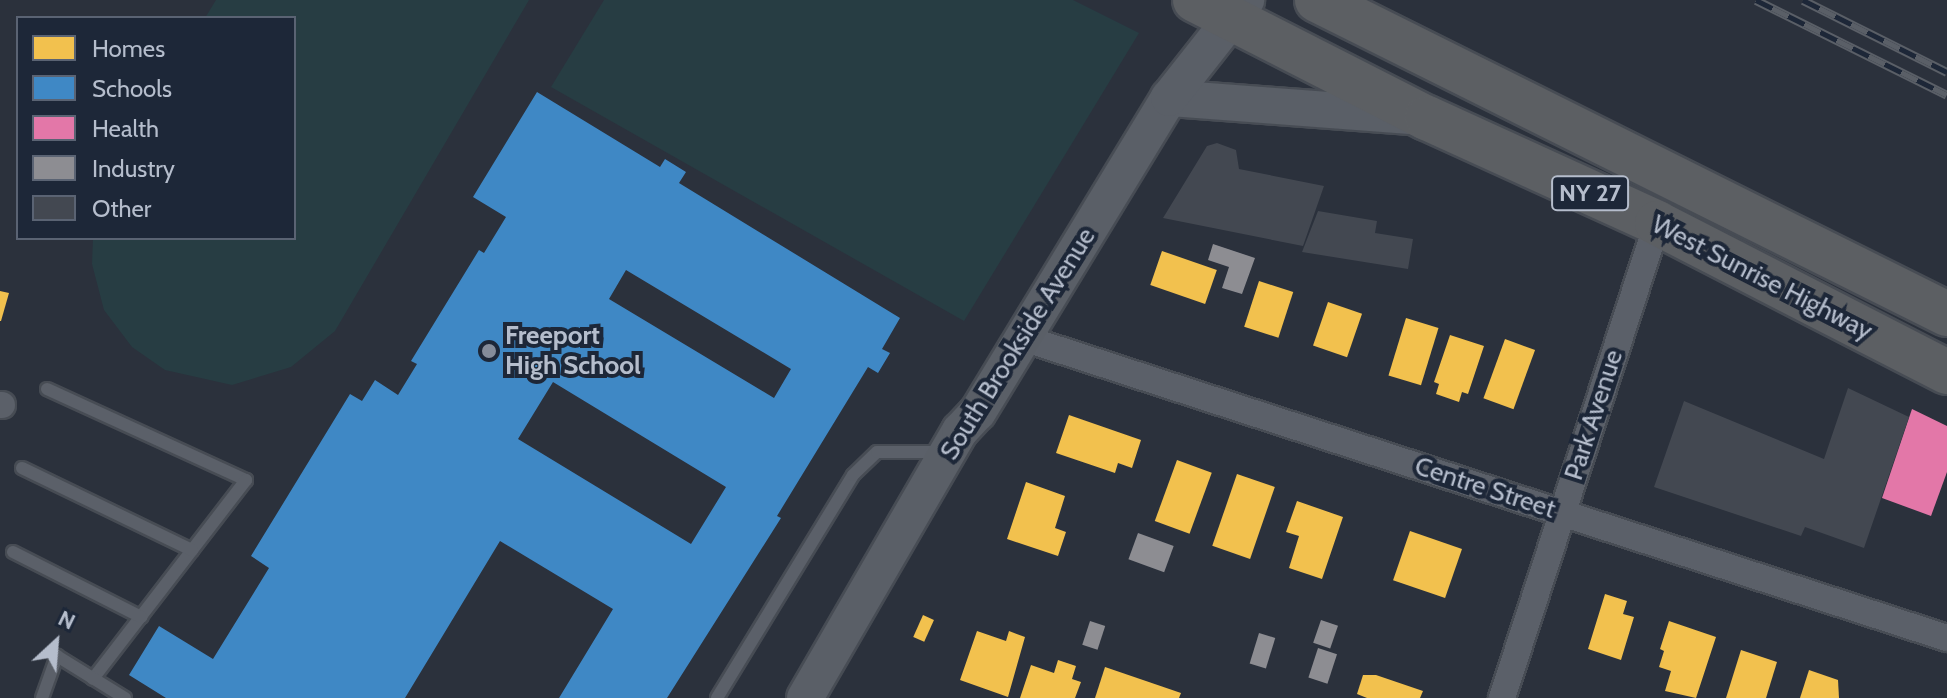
<!DOCTYPE html>
<style>
body{margin:0}
#map{position:relative;width:1947px;height:698px;overflow:hidden;background:#2b313c;font-family:Cabin,sans-serif}
div>[style]{position:absolute}
[style*='--x']{left:calc(var(--x)*1px);top:calc(var(--y)*1px);width:calc(var(--w)*1px);rotate:calc(var(--a)*1deg)}
.green>*{inset:0;background:#273d43}
.homes>*{inset:0;background:#f2c14e;transform-origin:0 0}
.schools>*{inset:0;background:#3f88c5}
.health>*{inset:0;background:#e377a8}
.industry>*{inset:0;background:#8d8d92;transform-origin:0 0}
.building>*{inset:0;background:#434851}
.roads{filter:drop-shadow(2px 0 #474c54) drop-shadow(-2px 0 #474c54) drop-shadow(0 2px #474c54) drop-shadow(0 -2px #474c54)}
.lane>*{height:12px;margin:-6px;padding:0 6px;transform-origin:6px;border-radius:6px;background:#5b6069}
.street>*{height:26px;margin:-13px;padding:0 13px;transform-origin:13px;border-radius:13px;background:#5b6069}
.secondary>*{height:36px;margin:-18px;padding:0 18px;transform-origin:18px;border-radius:18px;background:#5a5f67}
.highway>*{height:44px;margin:-22px;padding:0 22px;transform-origin:22px;border-radius:22px;background:#5c5f63}
.rail>*{height:9px;margin-top:-4.5px;transform-origin:0;background:repeating-linear-gradient(90deg,#1d2738 0 18px,#5a5f67 0 36px);box-sizing:border-box;border-block:2px solid #5a5f67}
.dots>*{width:22px;height:22px;translate:-50% -50%;box-sizing:border-box;border:4px solid #1d2738;border-radius:50%}
span{translate:-50% -50%;white-space:nowrap;text-align:center;line-height:1.15;-webkit-text-stroke:8px #1d2738;paint-order:stroke}
.shield-label span{padding:2px 6px;background:#1d2738;border:2px solid;border-radius:6px;-webkit-text-stroke-width:0}
.shield-label{font-size:24px;color:#b5bdcc;font-weight:700}
.street-label{font-size:26px;color:#b5bdcc}
.poi-label{font-size:26px;color:#b5bdcc;font-weight:700}
.left{translate:0 -50%;text-align:left}
.legend{position:absolute;left:16px;top:16px;width:280px;height:224px;box-sizing:border-box;background:#1d2738;border:2px solid #5a6373;margin:0;padding:10px 14px;list-style:none;font-size:24px;color:#b5bdcc}
.legend li{display:flex;align-items:center;gap:16px;height:40px}
.legend b{width:40px;border:2px solid #5a6373}
.north{position:absolute;left:16px;top:602px;width:80px;height:80px;-webkit-text-stroke:6px #1d2738;paint-order:stroke;rotate:26deg;font-size:22px;font-weight:700;line-height:32px;text-align:center;color:#b5bdcc}
.north::after{content:'';display:block;margin:auto;width:28px;height:36px;background:#b5bdcc;clip-path:polygon(50% 0,100% 100%,50% 72%,0 100%)}
</style>
<div id="map">
<div class="green">
<div style="clip-path:polygon(216px 0,529px 0,335px 331px,291px 367px,232px 385px,165px 370px,132px 347px,104px 310px,92px 264px,93px 238px,294px 238px,294px 18px,205px 18px)"></div>
<div style="clip-path:polygon(604px 0,1073px 0,1139px 33px,964px 321px,551px 87px)"></div>
</div>
<div class="homes">
<div style="left:1162px;top:251px;width:58px;height:36px;rotate:19deg"></div>
<div style="left:1259px;top:281px;width:36px;height:48px;rotate:18deg"></div>
<div style="clip-path:polygon(0 291px,9px 293px,1px 321px,0 321px)"></div>
<div style="left:1328px;top:302px;width:36px;height:46px;rotate:19deg"></div>
<div style="left:1406px;top:318px;width:34px;height:60px;rotate:17deg"></div>
<div style="clip-path:polygon(1450px 335px,1484px 346px,1468px 394px,1462px 392px,1459px 402px,1436px 394px,1439px 384px,1434px 382px)"></div>
<div style="left:1505px;top:339px;width:32px;height:63px;rotate:20deg"></div>
<div style="clip-path:polygon(1069px 415px,1141px 440px,1132px 468px,1118px 463px,1115px 473px,1056px 453px)"></div>
<div style="left:1177px;top:460px;width:37px;height:65px;rotate:20deg"></div>
<div style="left:1237px;top:474px;width:40px;height:76px;rotate:19deg"></div>
<div style="clip-path:polygon(1026px 482px,1065px 496px,1055px 528px,1066px 532px,1058px 556px,1007px 539px)"></div>
<div style="clip-path:polygon(1297px 501px,1343px 517px,1322px 579px,1289px 568px,1299px 536px,1286px 532px)"></div>
<div style="left:1410px;top:531px;width:55px;height:52px;rotate:19deg"></div>
<div style="clip-path:polygon(1605px 594px,1627px 601px,1623px 614px,1634px 617px,1621px 660px,1588px 649px)"></div>
<div style="left:923px;top:615px;width:12px;height:24px;rotate:24deg"></div>
<div style="clip-path:polygon(1669px 621px,1716px 637px,1696px 698px,1665px 691px,1671px 671px,1659px 667px,1664px 651px,1660px 649px)"></div>
<div style="clip-path:polygon(977px 631px,1006px 641px,1009px 631px,1025px 637px,1008px 697px,960px 680px)"></div>
<div style="clip-path:polygon(1741px 650px,1777px 662px,1766px 698px,1726px 698px)"></div>
<div style="clip-path:polygon(1058px 660px,1076px 666px,1072px 679px,1081px 682px,1075px 698px,1020px 698px,1031px 665px,1054px 673px)"></div>
<div style="clip-path:polygon(1105px 667px,1181px 693px,1179px 698px,1095px 698px)"></div>
<div style="clip-path:polygon(1809px 670px,1838px 680px,1839px 698px,1800px 698px)"></div>
<div style="clip-path:polygon(1363px 675px,1376px 675px,1423px 691px,1420px 698px,1367px 698px,1357px 694px)"></div>
</div>
<div class="schools">
<div style="clip-path:polygon(evenodd,537px 92px,660px 167px,665px 159px,686px 172px,679px 183px,900px 318px,882px 349px,890px 353px,878px 373px,868px 367px,777px 516px,781px 518px,667px 698px,559px 698px,613px 609px,500px 541px,405px 698px,166px 698px,129px 675px,159px 626px,213px 659px,269px 568px,251px 556px,350px 394px,362px 401px,375px 380px,398px 395px,417px 364px,411px 361px,479px 250px,484px 253px,506px 217px,473px 197px,537px 92px,626px 270px,791px 369px,774px 398px,609px 299px,626px 270px,537px 92px,553px 382px,726px 487px,691px 544px,518px 439px,553px 382px)"></div>
</div>
<div class="health">
<div style="clip-path:polygon(1912px 409px,1947px 426px,1947px 472px,1931px 516px,1882px 498px)"></div>
</div>
<div class="industry">
<div style="clip-path:polygon(1213px 244px,1255px 258px,1242px 294px,1222px 288px,1229px 267px,1208px 260px)"></div>
<div style="left:1138px;top:533px;width:38px;height:28px;rotate:20deg"></div>
<div style="left:1321px;top:620px;width:18px;height:24px;rotate:19deg"></div>
<div style="left:1090px;top:621px;width:16px;height:25px;rotate:18deg"></div>
<div style="left:1259px;top:633px;width:17px;height:32px;rotate:17deg"></div>
<div style="left:1318px;top:648px;width:20px;height:31px;rotate:18deg"></div>
</div>
<div class="building">
<div style="clip-path:polygon(1217px 143px,1236px 150px,1239px 169px,1324px 186px,1303px 246px,1163px 218px,1207px 146px)"></div>
<div style="clip-path:polygon(1318px 211px,1377px 221px,1375px 233px,1413px 239px,1408px 269px,1302px 252px)"></div>
<div style="clip-path:polygon(1848px 388px,1909px 417px,1864px 548px,1805px 527px,1801px 536px,1654px 487px,1684px 401px,1824px 459px)"></div>
</div>
<div class="roads">
<div class="lane">
<div style="--x:47;--y:389;--w:219;--a:24.6"></div>
<div style="--x:246;--y:480;--w:251;--a:127.6"></div>
<div style="--x:22;--y:468;--w:189;--a:25.8"></div>
<div style="--x:13;--y:552;--w:144;--a:26.9"></div>
<div style="--x:42;--y:698;--w:45;--a:-70.3"></div>
<div style="--x:57;--y:656;--w:80;--a:31.7"></div>
<div style="--x:717;--y:698;--w:261;--a:-58.6"></div>
<div style="--x:853;--y:475;--w:33;--a:-44"></div>
<div style="--x:877;--y:452;--w:63;--a:0"></div>
</div>
<div class="street">
<div style="--x:1023;--y:338;--w:971;--a:17.99"></div>
<div style="--x:0;--y:405;--w:2;--a:0"></div>
<div style="--x:1502;--y:698;--w:500;--a:-71.9"></div>
</div>
<div class="secondary">
<div style="--x:1169;--y:98;--w:251;--a:4.3"></div>
<div style="--x:805;--y:698;--w:309;--a:-59.9"></div>
<div style="--x:960;--y:431;--w:26;--a:-47"></div>
<div style="--x:978;--y:412;--w:368;--a:-58.7"></div>
<div style="--x:1169;--y:98;--w:125;--a:-51.8"></div>
</div>
<div class="highway">
<div style="--x:1195;--y:0;--w:260;--a:27"></div>
<div style="--x:1427;--y:118;--w:253;--a:24.5"></div>
<div style="--x:1657;--y:223;--w:326;--a:27.2"></div>
<div style="--x:1317;--y:0;--w:704;--a:26.49"></div>
</div>
</div>
<div class="rail">
<div style="--x:1756;--y:0;--w:213;--a:26.4"></div>
<div style="--x:1803;--y:0;--w:161;--a:26.6"></div>
</div>
<div class="dots">
<div style="left:489px;top:351px;background:#858c9a"></div>
</div>
<div class="shield-label">
<span style="left:1590px;top:193px">NY 27</span>
</div>
<div class="street-label">
<span style="left:1762px;top:278px;rotate:27deg">West Sunrise Highway</span>
<span style="left:1018px;top:344px;rotate:-58deg">South Brookside Avenue</span>
<span style="left:1594px;top:415px;rotate:-72deg">Park Avenue</span>
<span style="left:1485px;top:488px;rotate:18deg">Centre Street</span>
</div>
<div class="poi-label">
<span class="left" style="left:505px;top:351px">Freeport<br>High School</span>
</div>
<ul class="legend">
<li><b style="height:22px;background:#f2c14e"></b>Homes</li>
<li><b style="height:22px;background:#3f88c5"></b>Schools</li>
<li><b style="height:22px;background:#e377a8"></b>Health</li>
<li><b style="height:22px;background:#8d8d92"></b>Industry</li>
<li><b style="height:22px;background:#434851"></b>Other</li>
</ul>
<div class="north">N</div>
</div>
